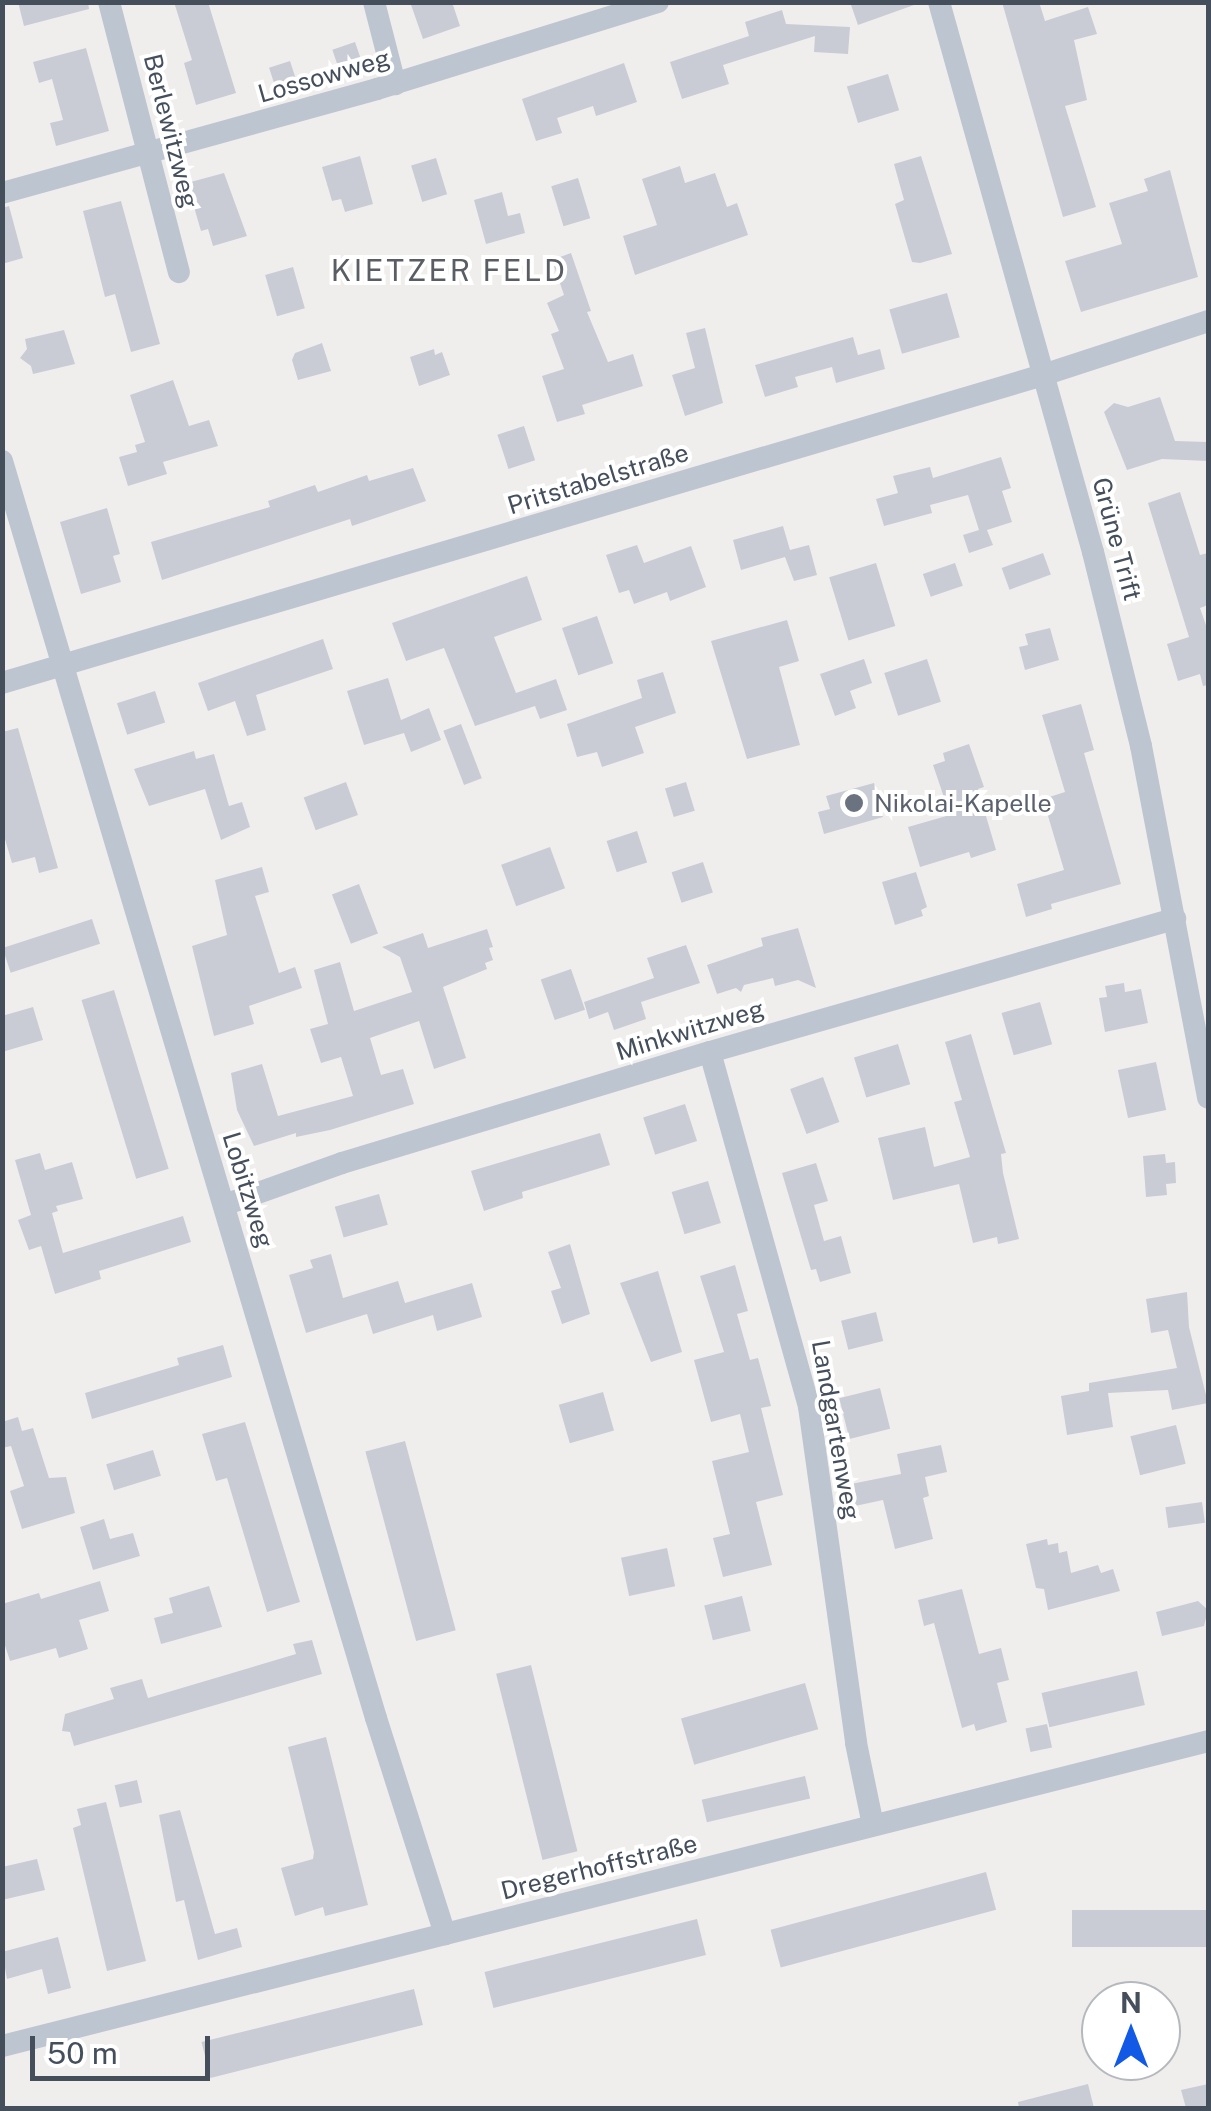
<!DOCTYPE html>
<meta charset="utf-8">
<style>
body{margin:0}
#map{position:relative;width:1211px;height:2111px;overflow:hidden;background:#f0eeed;font-family:"Public Sans",sans-serif}
div>[style]{position:absolute}
[style*='--x']{left:calc(var(--x)*1px);top:calc(var(--y)*1px);width:calc(var(--w)*1px);rotate:calc(var(--a)*1deg)}
.building>*{inset:0;background:#c9ccd4;transform-origin:0 0}
.street>*{height:22px;margin:-11px;padding:0 11px;transform-origin:11px;border-radius:11px;background:#bdc6d0}
.dots>*{width:28px;height:28px;translate:-50% -50%;box-sizing:border-box;border:5px solid #fff;border-radius:50%}
span{translate:-50% -50%;white-space:nowrap;text-align:center;line-height:1.15;-webkit-text-stroke:8px #fff;paint-order:stroke}
.street-label{font-size:25px;color:#454f5c}
.worship-label{font-size:25px;color:#5b616d}
.left{translate:0 -50%;text-align:left}
.quarter-label{font-size:30px;color:#5a5d63;letter-spacing:2.5px}
.frame{position:absolute;inset:0;border:5px solid #454f5c;pointer-events:none}
.north{position:absolute;left:1081px;top:1981px;width:100px;height:100px;box-sizing:border-box;background:#fff;border:2px solid #b5b9be;border-radius:50%;rotate:0deg;font-size:28px;font-weight:700;line-height:40px;text-align:center;color:#454f5c}
.north::after{content:'';display:block;margin:auto;width:35px;height:45px;background:#125ae5;clip-path:polygon(50% 0,100% 100%,50% 72%,0 100%)}
.scale{position:absolute;left:30px;top:2036px;width:180px;height:45px;box-sizing:border-box;border:5px solid #454f5c;border-top:0;padding-left:12px;font-size:30px;line-height:35px;white-space:nowrap;color:#454f5c;-webkit-text-stroke:8px #fff;paint-order:stroke}
</style>
<div id="map">
<div class="building">
<div style="clip-path:polygon(18px 2px,88px 2px,89px 9px,24px 26px)"></div>
<div style="clip-path:polygon(174px 2px,208px 2px,236px 93px,196px 105px,184px 63px,192px 60px)"></div>
<div style="clip-path:polygon(410px 2px,452px 2px,460px 26px,423px 39px)"></div>
<div style="clip-path:polygon(850px 2px,913px 2px,914px 5px,858px 25px)"></div>
<div style="clip-path:polygon(1002px 2px,1039px 2px,1045px 21px,1088px 7px,1097px 34px,1074px 40px,1087px 100px,1065px 106px,1096px 207px,1063px 217px)"></div>
<div style="clip-path:polygon(782px 10px,786px 24px,850px 27px,848px 54px,814px 52px,815px 36px,723px 65px,729px 84px,682px 99px,670px 62px,749px 36px,745px 22px)"></div>
<div style="left:355px;top:42px;width:21px;height:24px;rotate:71deg"></div>
<div style="clip-path:polygon(86px 48px,109px 131px,56px 146px,50px 123px,63px 120px,52px 79px,39px 83px,33px 62px)"></div>
<div style="left:290px;top:61px;width:23px;height:22px;rotate:72deg"></div>
<div style="clip-path:polygon(624px 63px,637px 102px,596px 116px,593px 106px,557px 118px,562px 133px,536px 141px,522px 99px)"></div>
<div style="left:888px;top:74px;width:38px;height:43px;rotate:73deg"></div>
<div style="clip-path:polygon(360px 156px,373px 204px,345px 212px,341px 199px,332px 201px,322px 167px)"></div>
<div style="clip-path:polygon(921px 156px,952px 254px,920px 263px,912px 262px,895px 204px,904px 200px,894px 164px)"></div>
<div style="left:436px;top:158px;width:38px;height:26px;rotate:73deg"></div>
<div style="clip-path:polygon(680px 166px,685px 183px,715px 173px,727px 207px,737px 203px,748px 235px,635px 275px,623px 236px,657px 225px,642px 179px)"></div>
<div style="clip-path:polygon(1170px 170px,1198px 277px,1081px 312px,1065px 261px,1122px 244px,1109px 203px,1148px 191px,1144px 179px)"></div>
<div style="clip-path:polygon(224px 173px,247px 236px,213px 246px,208px 229px,201px 231px,187px 183px)"></div>
<div style="left:578px;top:178px;width:42px;height:28px;rotate:73deg"></div>
<div style="clip-path:polygon(502px 192px,508px 216px,520px 213px,525px 233px,486px 244px,474px 200px)"></div>
<div style="clip-path:polygon(121px 201px,160px 344px,131px 352px,115px 294px,105px 297px,83px 211px)"></div>
<div style="clip-path:polygon(9px 206px,23px 258px,2px 264px,2px 208px)"></div>
<div style="clip-path:polygon(571px 253px,591px 311px,587px 312px,608px 362px,633px 354px,643px 386px,582px 405px,585px 414px,557px 422px,542px 376px,564px 369px,551px 334px,559px 331px,547px 303px,564px 295px,552px 260px)"></div>
<div style="left:293px;top:267px;width:43px;height:29px;rotate:74deg"></div>
<div style="left:947px;top:293px;width:46px;height:60px;rotate:74deg"></div>
<div style="clip-path:polygon(705px 328px,723px 403px,685px 416px,672px 375px,695px 368px,686px 333px)"></div>
<div style="clip-path:polygon(64px 330px,75px 364px,33px 374px,31px 366px,20px 358px,27px 349px,25px 339px)"></div>
<div style="clip-path:polygon(853px 337px,858px 355px,880px 349px,885px 369px,836px 383px,832px 367px,795px 377px,798px 387px,765px 397px,755px 365px)"></div>
<div style="clip-path:polygon(322px 343px,331px 371px,298px 380px,292px 360px,295px 353px)"></div>
<div style="clip-path:polygon(434px 349px,435px 355px,442px 352px,450px 375px,419px 386px,410px 357px)"></div>
<div style="clip-path:polygon(173px 380px,189px 426px,209px 420px,218px 446px,163px 462px,167px 474px,128px 486px,119px 457px,137px 452px,135px 445px,145px 442px,130px 395px)"></div>
<div style="clip-path:polygon(1160px 397px,1175px 441px,1208px 442px,1208px 461px,1162px 459px,1127px 470px,1104px 412px,1114px 403px,1128px 407px)"></div>
<div style="left:524px;top:426px;width:36px;height:28px;rotate:72deg"></div>
<div style="clip-path:polygon(1001px 457px,1011px 488px,1002px 491px,1012px 522px,987px 530px,993px 545px,969px 553px,963px 535px,979px 530px,968px 495px,930px 505px,932px 513px,884px 526px,876px 499px,898px 493px,893px 476px,930px 467px,933px 478px)"></div>
<div style="clip-path:polygon(413px 468px,426px 501px,352px 526px,350px 519px,162px 580px,151px 542px,270px 507px,268px 501px,315px 485px,318px 492px,367px 475px,369px 481px)"></div>
<div style="clip-path:polygon(1180px 492px,1200px 555px,1208px 553px,1208px 605px,1200px 608px,1208px 631px,1208px 685px,1203px 686px,1200px 674px,1178px 681px,1167px 644px,1189px 637px,1148px 503px)"></div>
<div style="clip-path:polygon(107px 508px,120px 554px,113px 556px,121px 582px,81px 594px,60px 522px)"></div>
<div style="clip-path:polygon(783px 526px,790px 550px,809px 545px,817px 575px,794px 581px,785px 557px,741px 570px,733px 540px)"></div>
<div style="clip-path:polygon(637px 545px,644px 563px,691px 546px,706px 587px,670px 601px,667px 592px,634px 604px,629px 590px,619px 593px,606px 555px)"></div>
<div style="left:1043px;top:553px;width:23px;height:44px;rotate:70deg"></div>
<div style="left:876px;top:563px;width:66px;height:49px;rotate:73deg"></div>
<div style="left:955px;top:563px;width:24px;height:34px;rotate:71deg"></div>
<div style="clip-path:polygon(527px 576px,542px 620px,494px 637px,516px 693px,556px 679px,567px 710px,540px 719px,535px 706px,475px 726px,444px 648px,406px 661px,392px 623px)"></div>
<div style="left:597px;top:616px;width:50px;height:37px;rotate:71deg"></div>
<div style="clip-path:polygon(787px 620px,799px 661px,779px 667px,800px 745px,747px 759px,711px 641px)"></div>
<div style="clip-path:polygon(1050px 628px,1059px 660px,1025px 670px,1019px 647px,1028px 645px,1025px 634px)"></div>
<div style="clip-path:polygon(323px 639px,333px 669px,256px 695px,266px 730px,247px 736px,235px 701px,208px 711px,198px 683px)"></div>
<div style="clip-path:polygon(864px 659px,872px 683px,850px 691px,856px 708px,835px 716px,820px 674px)"></div>
<div style="left:927px;top:659px;width:45px;height:45px;rotate:72deg"></div>
<div style="clip-path:polygon(663px 672px,676px 713px,635px 727px,644px 753px,602px 767px,597px 752px,577px 757px,567px 724px,642px 698px,637px 680px)"></div>
<div style="clip-path:polygon(388px 678px,401px 720px,429px 708px,441px 740px,411px 752px,404px 733px,364px 745px,347px 691px)"></div>
<div style="left:155px;top:691px;width:33px;height:40px;rotate:72deg"></div>
<div style="clip-path:polygon(1081px 704px,1094px 750px,1084px 753px,1121px 884px,1051px 904px,1052px 909px,1026px 917px,1017px 884px,1064px 870px,1043px 799px,1065px 792px,1042px 715px)"></div>
<div style="left:461px;top:724px;width:58px;height:19px;rotate:69deg"></div>
<div style="clip-path:polygon(18px 728px,58px 868px,39px 873px,35px 857px,12px 863px,2px 829px,2px 732px)"></div>
<div style="clip-path:polygon(969px 744px,984px 787px,978px 789px,996px 850px,971px 858px,969px 852px,920px 867px,908px 827px,950px 815px,933px 765px,945px 761px,943px 753px)"></div>
<div style="clip-path:polygon(194px 751px,196px 759px,214px 754px,229px 806px,242px 802px,250px 827px,221px 840px,205px 789px,149px 806px,134px 769px)"></div>
<div style="left:346px;top:782px;width:35px;height:45px;rotate:70deg"></div>
<div style="left:686px;top:782px;width:30px;height:22px;rotate:73deg"></div>
<div style="clip-path:polygon(874px 783px,883px 817px,824px 834px,818px 812px,830px 809px,826px 796px)"></div>
<div style="left:637px;top:831px;width:33px;height:32px;rotate:72deg"></div>
<div style="left:550px;top:847px;width:44px;height:52px;rotate:70deg"></div>
<div style="left:703px;top:862px;width:32px;height:33px;rotate:72deg"></div>
<div style="clip-path:polygon(262px 867px,269px 892px,255px 896px,279px 973px,295px 967px,302px 988px,249px 1006px,254px 1024px,214px 1036px,192px 946px,227px 935px,215px 880px)"></div>
<div style="clip-path:polygon(916px 872px,927px 907px,921px 910px,923px 916px,895px 925px,882px 882px)"></div>
<div style="left:359px;top:884px;width:53px;height:29px;rotate:69deg"></div>
<div style="left:92px;top:919px;width:26px;height:94px;rotate:72deg"></div>
<div style="clip-path:polygon(798px 928px,816px 988px,798px 980px,775px 986px,773px 978px,744px 985px,741px 992px,736px 988px,717px 994px,707px 965px,763px 946px,761px 938px)"></div>
<div style="clip-path:polygon(487px 929px,493px 947px,489px 948px,493px 960px,485px 963px,487px 969px,443px 987px,466px 1058px,434px 1069px,419px 1021px,370px 1038px,381px 1075px,403px 1069px,414px 1104px,330px 1130px,296px 1137px,296px 1133px,254px 1146px,237px 1110px,231px 1073px,262px 1064px,278px 1116px,353px 1096px,341px 1057px,321px 1063px,310px 1029px,328px 1024px,314px 970px,340px 962px,354px 1011px,412px 992px,400px 957px,382px 947px,423px 933px,428px 948px)"></div>
<div style="clip-path:polygon(686px 945px,700px 983px,641px 1002px,646px 1019px,614px 1030px,608px 1012px,589px 1019px,584px 1002px,654px 978px,647px 958px)"></div>
<div style="left:571px;top:969px;width:43px;height:32px;rotate:71deg"></div>
<div style="clip-path:polygon(1124px 983px,1125px 992px,1141px 989px,1148px 1023px,1105px 1032px,1099px 998px,1107px 997px,1105px 986px)"></div>
<div style="left:114px;top:990px;width:187px;height:34px;rotate:73deg"></div>
<div style="left:1040px;top:1002px;width:44px;height:40px;rotate:74deg"></div>
<div style="clip-path:polygon(33px 1007px,43px 1040px,2px 1052px,2px 1016px)"></div>
<div style="clip-path:polygon(971px 1034px,1006px 1153px,1001px 1154px,1003px 1173px,1019px 1239px,998px 1244px,997px 1237px,973px 1243px,959px 1184px,893px 1200px,878px 1138px,925px 1127px,934px 1167px,970px 1157px,954px 1102px,962px 1100px,945px 1042px)"></div>
<div style="left:898px;top:1044px;width:42px;height:46px;rotate:73deg"></div>
<div style="left:1156px;top:1062px;width:49px;height:39px;rotate:78deg"></div>
<div style="left:823px;top:1077px;width:48px;height:35px;rotate:70deg"></div>
<div style="left:685px;top:1104px;width:39px;height:44px;rotate:72deg"></div>
<div style="clip-path:polygon(600px 1133px,610px 1165px,522px 1192px,523px 1198px,484px 1211px,471px 1171px)"></div>
<div style="clip-path:polygon(40px 1153px,45px 1170px,72px 1162px,83px 1199px,56px 1206px,58px 1211px,52px 1213px,63px 1253px,183px 1216px,191px 1242px,99px 1271px,101px 1279px,55px 1294px,41px 1246px,29px 1250px,18px 1220px,31px 1215px,15px 1160px)"></div>
<div style="clip-path:polygon(1165px 1154px,1166px 1163px,1175px 1162px,1176px 1183px,1166px 1184px,1167px 1195px,1146px 1197px,1143px 1156px)"></div>
<div style="clip-path:polygon(816px 1163px,828px 1201px,814px 1205px,824px 1241px,841px 1236px,851px 1273px,820px 1282px,816px 1269px,811px 1270px,782px 1173px)"></div>
<div style="left:708px;top:1181px;width:44px;height:38px;rotate:73deg"></div>
<div style="left:379px;top:1194px;width:32px;height:46px;rotate:74deg"></div>
<div style="clip-path:polygon(570px 1244px,590px 1314px,562px 1324px,551px 1291px,561px 1288px,548px 1252px)"></div>
<div style="clip-path:polygon(331px 1254px,343px 1298px,398px 1281px,405px 1303px,472px 1283px,482px 1317px,437px 1331px,433px 1315px,373px 1334px,367px 1314px,306px 1333px,289px 1275px,313px 1268px,310px 1260px)"></div>
<div style="clip-path:polygon(735px 1265px,748px 1311px,737px 1314px,750px 1360px,758px 1358px,771px 1406px,761px 1408px,783px 1495px,756px 1502px,772px 1565px,723px 1577px,713px 1538px,730px 1534px,712px 1461px,749px 1452px,740px 1414px,711px 1422px,694px 1360px,724px 1352px,700px 1276px)"></div>
<div style="clip-path:polygon(658px 1271px,682px 1352px,651px 1362px,620px 1283px)"></div>
<div style="clip-path:polygon(1187px 1292px,1189px 1327px,1208px 1403px,1172px 1410px,1168px 1390px,1108px 1393px,1113px 1427px,1067px 1435px,1061px 1396px,1089px 1391px,1089px 1383px,1177px 1368px,1168px 1330px,1151px 1333px,1146px 1299px)"></div>
<div style="left:876px;top:1312px;width:30px;height:36px;rotate:76deg"></div>
<div style="clip-path:polygon(223px 1345px,232px 1377px,92px 1419px,85px 1393px,179px 1365px,177px 1358px)"></div>
<div style="left:880px;top:1388px;width:42px;height:42px;rotate:76deg"></div>
<div style="left:603px;top:1392px;width:40px;height:46px;rotate:74deg"></div>
<div style="clip-path:polygon(18px 1417px,22px 1431px,33px 1428px,49px 1478px,66px 1477px,75px 1513px,22px 1529px,10px 1491px,24px 1486px,11px 1446px,2px 1448px,2px 1422px)"></div>
<div style="clip-path:polygon(245px 1422px,300px 1602px,267px 1612px,227px 1478px,216px 1481px,202px 1434px)"></div>
<div style="left:1176px;top:1425px;width:40px;height:47px;rotate:76deg"></div>
<div style="left:405px;top:1441px;width:196px;height:41px;rotate:75deg"></div>
<div style="clip-path:polygon(941px 1445px,947px 1472px,925px 1477px,929px 1496px,923px 1498px,933px 1539px,895px 1549px,883px 1500px,855px 1506px,851px 1484px,901px 1474px,897px 1454px)"></div>
<div style="left:153px;top:1450px;width:27px;height:49px;rotate:73deg"></div>
<div style="left:1202px;top:1502px;width:21px;height:37px;rotate:82deg"></div>
<div style="clip-path:polygon(104px 1519px,110px 1539px,133px 1533px,140px 1556px,93px 1570px,80px 1527px)"></div>
<div style="clip-path:polygon(1047px 1539px,1048px 1545px,1058px 1543px,1059px 1553px,1067px 1551px,1071px 1573px,1098px 1565px,1101px 1573px,1113px 1569px,1120px 1591px,1048px 1610px,1044px 1589px,1036px 1588px,1026px 1544px)"></div>
<div style="left:667px;top:1548px;width:39px;height:47px;rotate:78deg"></div>
<div style="clip-path:polygon(100px 1581px,109px 1611px,79px 1620px,88px 1649px,59px 1658px,56px 1648px,10px 1661px,2px 1636px,2px 1604px,39px 1593px,41px 1599px)"></div>
<div style="clip-path:polygon(209px 1586px,222px 1627px,161px 1644px,154px 1618px,173px 1613px,169px 1598px)"></div>
<div style="clip-path:polygon(962px 1589px,979px 1654px,1001px 1648px,1009px 1680px,997px 1683px,1007px 1722px,976px 1731px,974px 1724px,962px 1728px,934px 1623px,924px 1626px,918px 1600px)"></div>
<div style="left:742px;top:1596px;width:36px;height:39px;rotate:76deg"></div>
<div style="clip-path:polygon(1198px 1601px,1208px 1610px,1204px 1626px,1162px 1636px,1156px 1612px)"></div>
<div style="clip-path:polygon(312px 1640px,322px 1674px,74px 1746px,70px 1732px,62px 1731px,65px 1714px,114px 1699px,110px 1688px,142px 1679px,148px 1698px,296px 1654px,293px 1644px)"></div>
<div style="left:531px;top:1665px;width:192px;height:36px;rotate:76deg"></div>
<div style="left:1137px;top:1671px;width:35px;height:98px;rotate:77deg"></div>
<div style="left:805px;top:1683px;width:48px;height:129px;rotate:74deg"></div>
<div style="left:1047px;top:1724px;width:24px;height:22px;rotate:78deg"></div>
<div style="clip-path:polygon(326px 1737px,368px 1905px,325px 1916px,323px 1907px,295px 1916px,281px 1868px,313px 1859px,314px 1852px,288px 1747px)"></div>
<div style="left:805px;top:1776px;width:23px;height:106px;rotate:77deg"></div>
<div style="left:137px;top:1780px;width:23px;height:23px;rotate:77deg"></div>
<div style="clip-path:polygon(106px 1802px,146px 1961px,107px 1971px,73px 1828px,81px 1825px,77px 1809px)"></div>
<div style="clip-path:polygon(180px 1810px,215px 1934px,237px 1928px,242px 1947px,198px 1960px,184px 1900px,176px 1902px,159px 1815px)"></div>
<div style="clip-path:polygon(37px 1859px,45px 1890px,2px 1900px,2px 1867px)"></div>
<div style="left:986px;top:1872px;width:39px;height:223px;rotate:75deg"></div>
<div style="left:1208px;top:1910px;width:37px;height:136px;rotate:90deg"></div>
<div style="left:697px;top:1919px;width:37px;height:219px;rotate:76deg"></div>
<div style="clip-path:polygon(58px 1937px,71px 1988px,48px 1994px,42px 1969px,7px 1979px,2px 1952px)"></div>
<div style="left:414px;top:1989px;width:37px;height:219px;rotate:76deg"></div>
<div style="clip-path:polygon(1088px 2084px,1094px 2108px,1019px 2108px,1018px 2102px)"></div>
<div style="clip-path:polygon(1208px 2084px,1208px 2108px,1186px 2108px,1181px 2090px)"></div>
</div>
<div class="street">
<div style="--x:109;--y:2;--w:279;--a:75.5"></div>
<div style="--x:374;--y:2;--w:85;--a:75.6"></div>
<div style="--x:939;--y:2;--w:571;--a:74.36"></div>
<div style="--x:1093;--y:552;--w:200;--a:76.1"></div>
<div style="--x:1141;--y:746;--w:358;--a:79.2"></div>
<div style="--x:2;--y:193;--w:389;--a:-15.5"></div>
<div style="--x:377;--y:89;--w:294;--a:-17.2"></div>
<div style="--x:2;--y:461;--w:1311;--a:73.43"></div>
<div style="--x:376;--y:1718;--w:227;--a:72.3"></div>
<div style="--x:2;--y:683;--w:1086;--a:-16.48"></div>
<div style="--x:1043;--y:375;--w:174;--a:-18.1"></div>
<div style="--x:710;--y:1052;--w:369;--a:74.4"></div>
<div style="--x:809;--y:1407;--w:339;--a:82"></div>
<div style="--x:856;--y:1743;--w:84;--a:78.3"></div>
<div style="--x:224;--y:1205;--w:125;--a:-19.6"></div>
<div style="--x:342;--y:1163;--w:384;--a:-16.8"></div>
<div style="--x:710;--y:1052;--w:484;--a:-16"></div>
<div style="--x:2;--y:2046;--w:1244;--a:-14.19"></div>
</div>
<div class="dots">
<div style="left:854px;top:803px;background:#6b7280"></div>
</div>
<div class="street-label">
<span style="left:324px;top:76px;rotate:-16deg">Lossowweg</span>
<span style="left:171px;top:131px;rotate:76deg">Berlewitzweg</span>
<span style="left:598px;top:479px;rotate:-17deg">Pritstabelstraße</span>
<span style="left:1117px;top:539px;rotate:75deg">Grüne Trift</span>
<span style="left:690px;top:1030px;rotate:-17deg">Minkwitzweg</span>
<span style="left:248px;top:1190px;rotate:73deg">Lobitzweg</span>
<span style="left:836px;top:1430px;rotate:80deg">Landgartenweg</span>
<span style="left:599px;top:1867px;rotate:-14deg">Dregerhoffstraße</span>
</div>
<div class="worship-label">
<span class="left" style="left:874px;top:803px">Nikolai-Kapelle</span>
</div>
<div class="quarter-label">
<span style="left:449px;top:270px">KIETZER FELD</span>
</div>
<div class="frame"></div>
<div class="north">N</div>
<div class="scale">50 m</div>
</div>
